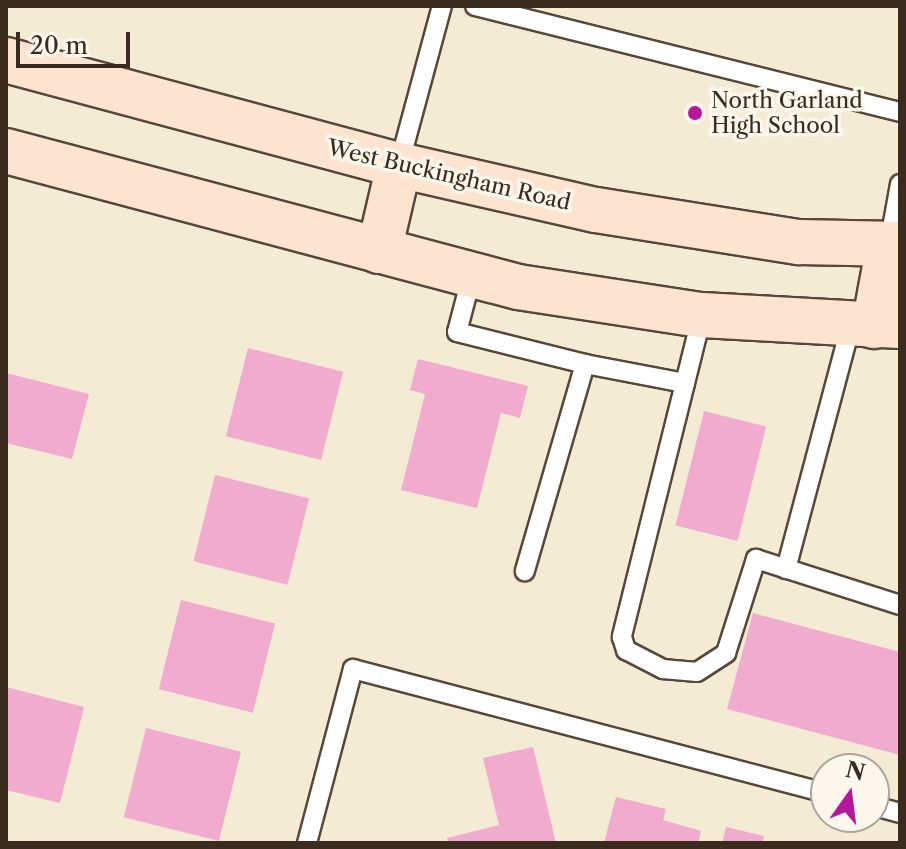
<!DOCTYPE html>
<style>
body{margin:0}
#map{position:relative;width:906px;height:849px;overflow:hidden;background:#f3ebd4;font-family:"Libre Caslon Text",serif}
div>[style]{position:absolute}
[style*='--x']{left:calc(var(--x)*1px);top:calc(var(--y)*1px);width:calc(var(--w)*1px);rotate:calc(var(--a)*1deg)}
.building>*{inset:0;background:#f1abce;transform-origin:0 0}
.roads{filter:drop-shadow(2px 0 #574739) drop-shadow(-2px 0 #574739) drop-shadow(0 2px #574739) drop-shadow(0 -2px #574739)}
.lane>*{height:18px;margin:-9px;padding:0 9px;transform-origin:9px;border-radius:9px;background:#fff}
.secondary>*{height:44px;margin:-22px;padding:0 22px;transform-origin:22px;border-radius:22px;background:#fde4d0}
.dots>*{width:22px;height:22px;translate:-50% -50%;box-sizing:border-box;border:4px solid #fbf7ec;border-radius:50%}
span{translate:-50% -50%;white-space:nowrap;text-align:center;line-height:1.15;-webkit-text-stroke:7px #fbf7ec;paint-order:stroke}
.poi-label{font-size:22px;color:#3b2a1e}
.left{translate:0 -50%;text-align:left}
.street-label{font-size:22px;color:#3b2a1e}
.frame{position:absolute;inset:0;border:8px solid #3b2a1e;pointer-events:none}
.north{position:absolute;left:810px;top:753px;width:80px;height:80px;box-sizing:border-box;background:#fbf7ec;border:2px solid #aea59a;border-radius:50%;rotate:14deg;font-size:22px;font-weight:700;line-height:32px;text-align:center;color:#3b2a1e}
.north::after{content:'';display:block;margin:auto;width:28px;height:36px;background:#b5179e;clip-path:polygon(50% 0,100% 100%,50% 72%,0 100%)}
.scale{position:absolute;left:16px;top:32px;width:114px;height:36px;box-sizing:border-box;border:4px solid #3b2a1e;border-top:0;padding-left:10px;font-size:24px;line-height:28px;white-space:nowrap;color:#3b2a1e;-webkit-text-stroke:6px #fbf7ec;paint-order:stroke}
</style>
<div id="map">
<div class="building">
<div style="left:248px;top:348px;width:98px;height:91px;rotate:14deg"></div>
<div style="clip-path:polygon(418px 359px,528px 386px,520px 418px,501px 413px,477px 508px,401px 490px,425px 394px,410px 390px)"></div>
<div style="clip-path:polygon(6px 373px,89px 394px,72px 459px,6px 443px)"></div>
<div style="left:704px;top:411px;width:64px;height:118px;rotate:14deg"></div>
<div style="left:215px;top:475px;width:97px;height:89px;rotate:14deg"></div>
<div style="left:181px;top:600px;width:97px;height:92px;rotate:14deg"></div>
<div style="clip-path:polygon(753px 613px,900px 652px,900px 755px,727px 709px)"></div>
<div style="clip-path:polygon(6px 687px,84px 707px,60px 803px,6px 790px)"></div>
<div style="left:146px;top:728px;width:98px;height:92px;rotate:14deg"></div>
<div style="clip-path:polygon(533px 747px,556px 843px,448px 843px,447px 838px,499px 825px,483px 758px)"></div>
<div style="clip-path:polygon(616px 797px,666px 809px,663px 820px,701px 831px,698px 843px,604px 843px)"></div>
<div style="clip-path:polygon(726px 827px,764px 836px,762px 843px,722px 843px)"></div>
</div>
<div class="roads">
<div class="lane">
<div style="--x:475;--y:6;--w:438;--a:14"></div>
<div style="--x:399;--y:165;--w:165;--a:-74.9"></div>
<div style="--x:889;--y:245;--w:62;--a:-79.8"></div>
<div style="--x:472;--y:275;--w:59;--a:104.7"></div>
<div style="--x:457;--y:332;--w:132;--a:14"></div>
<div style="--x:585;--y:364;--w:216;--a:106.2"></div>
<div style="--x:702;--y:315;--w:332;--a:104"></div>
<div style="--x:622;--y:637;--w:14;--a:73"></div>
<div style="--x:626;--y:650;--w:42;--a:27.2"></div>
<div style="--x:663;--y:669;--w:34;--a:5"></div>
<div style="--x:697;--y:672;--w:35;--a:-33"></div>
<div style="--x:726;--y:653;--w:99;--a:-72.3"></div>
<div style="--x:756;--y:559;--w:151;--a:17.7"></div>
<div style="--x:585;--y:364;--w:102;--a:10.8"></div>
<div style="--x:786;--y:569;--w:253;--a:-75.1"></div>
<div style="--x:874;--y:806;--w:27;--a:15"></div>
<div style="--x:307;--y:843;--w:180;--a:-75.2"></div>
<div style="--x:353;--y:669;--w:489;--a:14.7"></div>
</div>
<div class="secondary">
<div style="--x:6;--y:60;--w:407;--a:15"></div>
<div style="--x:399;--y:165;--w:202;--a:12.9"></div>
<div style="--x:596;--y:210;--w:206;--a:9"></div>
<div style="--x:799;--y:242;--w:101;--a:1.1"></div>
<div style="--x:6;--y:151;--w:530;--a:14.88"></div>
<div style="--x:518;--y:287;--w:186;--a:8.7"></div>
<div style="--x:702;--y:315;--w:198;--a:3.2"></div>
<div style="--x:379;--y:251;--w:88;--a:-76.9"></div>
<div style="--x:874;--y:326;--w:82;--a:-79.5"></div>
</div>
</div>
<div class="dots">
<div style="left:695px;top:113px;background:#b5179e"></div>
</div>
<div class="poi-label">
<span class="left" style="left:711px;top:113px">North Garland<br>High School</span>
</div>
<div class="street-label">
<span style="left:449px;top:175px;rotate:13deg">West Buckingham Road</span>
</div>
<div class="frame"></div>
<div class="north">N</div>
<div class="scale">20 m</div>
</div>
